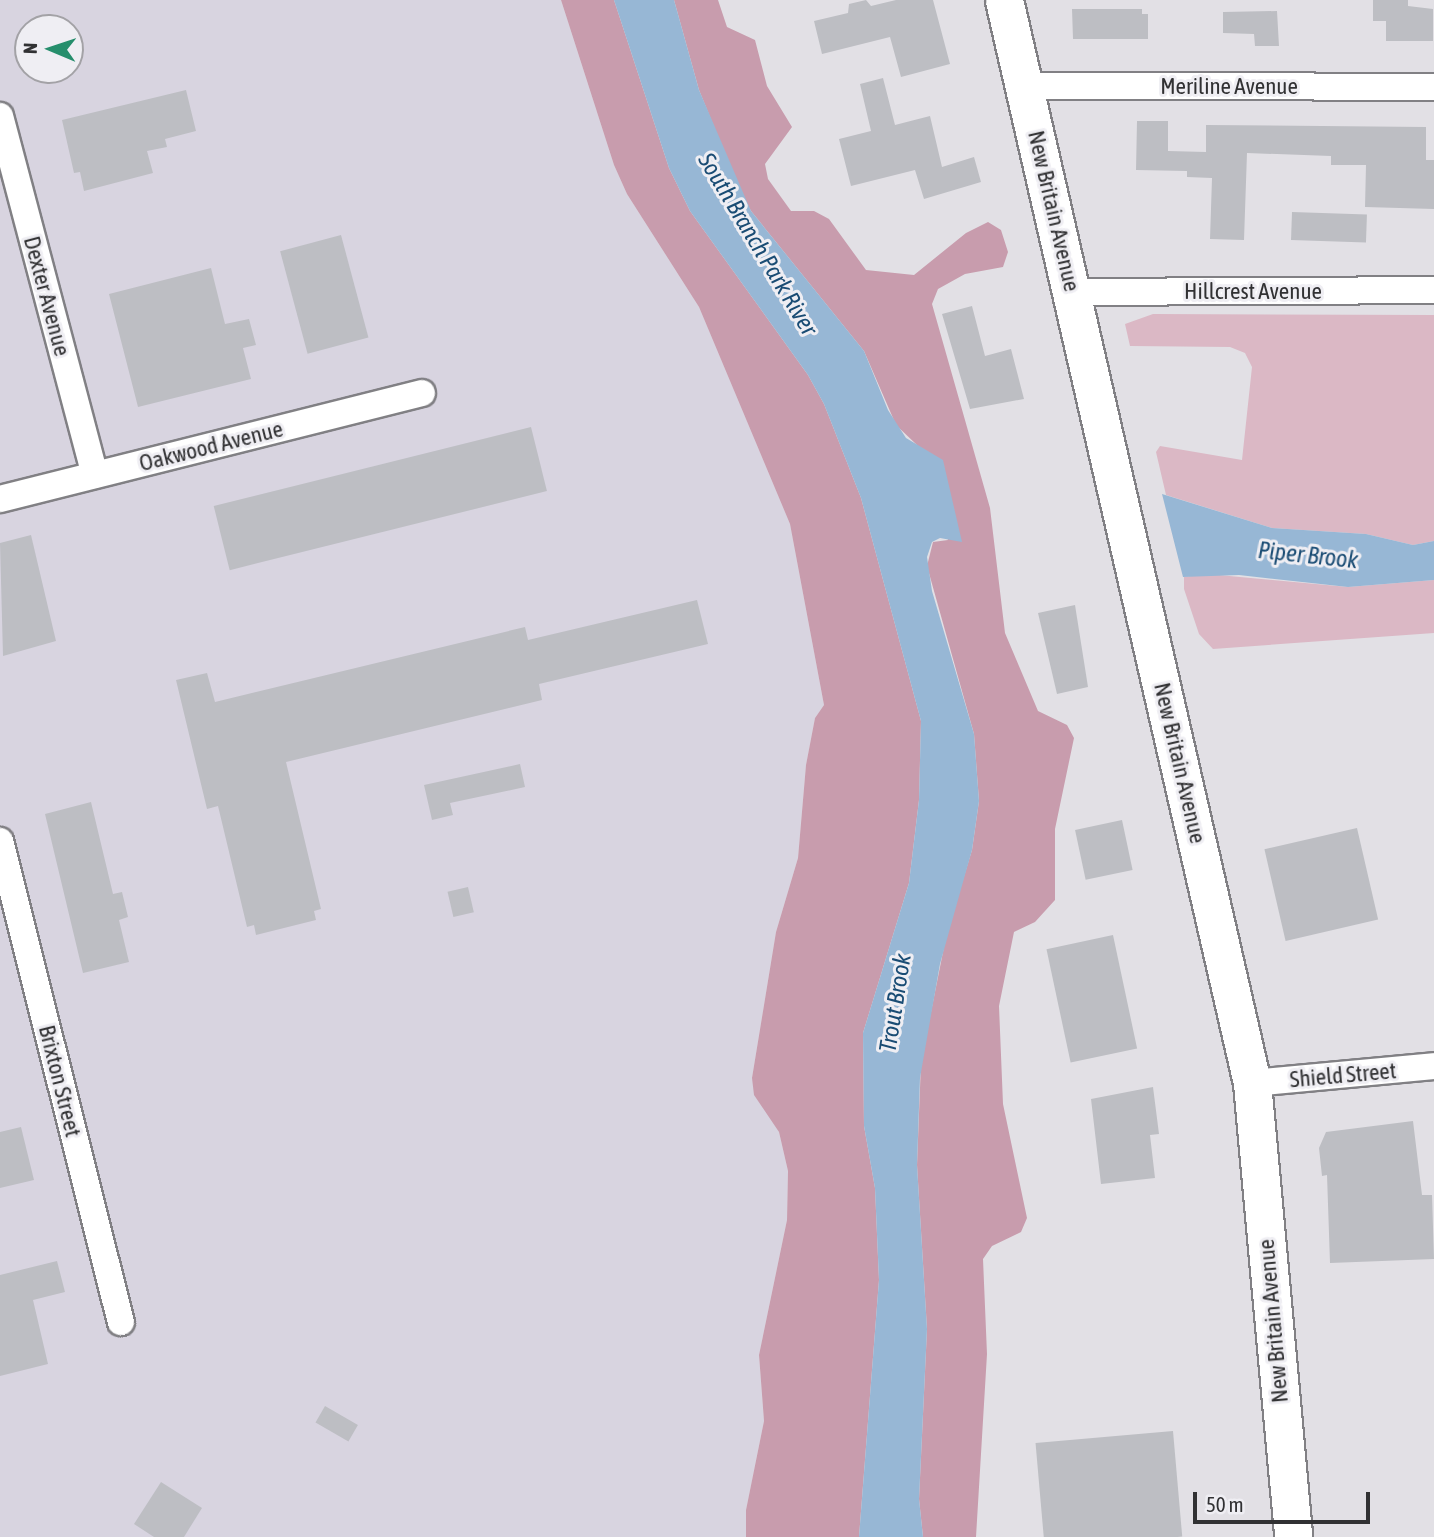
<!DOCTYPE html>
<style>
body{margin:0}
#map{position:relative;width:1434px;height:1537px;overflow:hidden;background:#e2e0e5;font-family:"Asap Condensed",sans-serif}
div>[style]{position:absolute}
[style*='--x']{left:calc(var(--x)*1px);top:calc(var(--y)*1px);width:calc(var(--w)*1px);rotate:calc(var(--a)*1deg)}
.built>*{inset:0;background:#d8d4e0}
.green>*{inset:0;background:#dbb8c5}
.forest>*{inset:0;background:#c89cad}
.water>*{inset:0;background:#97b7d5}
.building>*{inset:0;background:#bdbec3;transform-origin:0 0}
.roads{filter:drop-shadow(2px 0 #818084) drop-shadow(-2px 0 #818084) drop-shadow(0 2px #818084) drop-shadow(0 -2px #818084)}
.street>*{height:26px;margin:-13px;padding:0 13px;transform-origin:13px;border-radius:13px;background:#fff}
.secondary>*{height:37px;margin:-18.5px;padding:0 18.5px;transform-origin:18.5px;border-radius:18.5px;background:#fff}
span{translate:-50% -50%;white-space:nowrap;text-align:center;line-height:1.15;-webkit-text-stroke:6px #efeef3;paint-order:stroke}
.street-label{font-size:23px;color:#313133}
.water-label{font-size:24px;color:#1a4c74;font-style:italic}
.north{position:absolute;left:14px;top:14px;width:70px;height:70px;box-sizing:border-box;background:#efeef3;border:2px solid #a3a2a6;border-radius:50%;rotate:272deg;font-size:19px;font-weight:700;line-height:28px;text-align:center;color:#313133}
.north::after{content:'';display:block;margin:auto;width:24px;height:32px;background:#268e6c;clip-path:polygon(50% 0,100% 100%,50% 72%,0 100%)}
.scale{position:absolute;left:1193px;top:1492px;width:177px;height:32px;box-sizing:border-box;border:4px solid #313133;border-top:0;padding-left:9px;font-size:21px;line-height:24px;white-space:nowrap;color:#313133;-webkit-text-stroke:5px #efeef3;paint-order:stroke}
</style>
<div id="map">
<div class="built">
<div style="clip-path:polygon(evenodd,0 0,561px 0,614px 165px,627px 194px,699px 307px,790px 524px,824px 705px,815px 718px,806px 765px,798px 858px,776px 932px,752px 1078px,779px 1132px,788px 1171px,787px 1220px,759px 1355px,764px 1421px,746px 1510px,746px 1537px,0 1537px,0 0,28px 28px,70px 28px,70px 70px,28px 70px,28px 28px)"></div>
</div>
<div class="green">
<div style="clip-path:polygon(1153px 314px,1434px 315px,1434px 541px,1413px 545px,1366px 534px,1272px 528px,1166px 495px,1156px 452px,1160px 446px,1242px 460px,1252px 367px,1245px 353px,1230px 347px,1130px 346px,1125px 324px)"></div>
<div style="clip-path:polygon(1208px 574px,1348px 587px,1434px 580px,1434px 633px,1213px 649px,1199px 634px,1184px 589px,1184px 577px)"></div>
</div>
<div class="forest">
<div style="clip-path:polygon(561px 0,614px 0,669px 168px,690px 211px,808px 375px,824px 404px,861px 498px,921px 721px,919px 800px,909px 883px,863px 1033px,864px 1126px,875px 1188px,879px 1280px,859px 1537px,746px 1537px,746px 1510px,764px 1421px,759px 1355px,787px 1220px,788px 1171px,779px 1132px,754px 1095px,752px 1078px,776px 932px,798px 858px,806px 765px,815px 718px,824px 705px,790px 524px,699px 307px,627px 194px,614px 165px)"></div>
<div style="clip-path:polygon(674px 0,718px 0,727px 27px,755px 40px,767px 86px,792px 127px,765px 164px,768px 179px,791px 211px,814px 211px,829px 219px,866px 270px,914px 275px,966px 233px,988px 222px,1001px 230px,1008px 252px,1003px 267px,965px 274px,938px 289px,932px 304px,990px 508px,1005px 633px,1038px 711px,1067px 725px,1074px 738px,1055px 829px,1055px 900px,1035px 922px,1014px 932px,999px 1006px,1003px 1104px,1027px 1218px,1021px 1232px,992px 1246px,983px 1259px,987px 1354px,976px 1537px,923px 1537px,919px 1499px,927px 1329px,917px 1165px,921px 1062px,947px 932px,972px 850px,979px 801px,974px 734px,927px 566px,933px 542px,948px 540px,917px 445px,896px 425px,864px 351px,751px 211px,739px 188px,699px 90px)"></div>
</div>
<div class="water">
<div style="clip-path:polygon(614px 0,674px 0,699px 90px,751px 211px,864px 351px,888px 410px,906px 438px,943px 460px,962px 542px,940px 538px,932px 542px,927px 557px,932px 591px,974px 734px,979px 801px,972px 850px,940px 964px,920px 1078px,917px 1165px,927px 1329px,919px 1499px,923px 1537px,859px 1537px,879px 1280px,875px 1188px,864px 1126px,863px 1033px,909px 883px,919px 800px,921px 721px,861px 498px,824px 404px,808px 375px,690px 211px,669px 168px)"></div>
<div style="clip-path:polygon(1162px 494px,1272px 528px,1366px 534px,1413px 545px,1434px 541px,1434px 580px,1348px 587px,1239px 575px,1183px 577px)"></div>
</div>
<div class="building">
<div style="clip-path:polygon(866px 0,871px 6px,896px 0,933px 0,950px 64px,901px 77px,890px 37px,822px 54px,814px 21px,848px 13px,849px 4px)"></div>
<div style="clip-path:polygon(1373px 0,1408px 0,1408px 6px,1433px 9px,1433px 41px,1386px 41px,1386px 21px,1373px 21px)"></div>
<div style="clip-path:polygon(1072px 9px,1142px 9px,1142px 14px,1148px 14px,1148px 39px,1073px 39px)"></div>
<div style="clip-path:polygon(1277px 11px,1279px 46px,1255px 46px,1254px 34px,1223px 33px,1223px 12px)"></div>
<div style="clip-path:polygon(883px 78px,895px 125px,930px 116px,942px 167px,974px 157px,981px 182px,924px 199px,915px 170px,851px 186px,839px 139px,871px 131px,860px 84px)"></div>
<div style="clip-path:polygon(186px 90px,196px 131px,165px 139px,167px 147px,147px 151px,153px 173px,84px 191px,80px 172px,74px 173px,62px 120px)"></div>
<div style="clip-path:polygon(1137px 121px,1168px 121px,1168px 151px,1206px 152px,1206px 125px,1426px 127px,1426px 160px,1434px 160px,1434px 209px,1365px 207px,1366px 165px,1331px 165px,1331px 156px,1247px 153px,1244px 240px,1210px 239px,1212px 178px,1187px 177px,1187px 171px,1136px 170px)"></div>
<div style="left:1292px;top:212px;width:75px;height:28px;rotate:2deg"></div>
<div style="left:341px;top:235px;width:106px;height:63px;rotate:75deg"></div>
<div style="clip-path:polygon(211px 268px,225px 324px,249px 319px,256px 345px,243px 348px,251px 379px,138px 407px,109px 294px)"></div>
<div style="clip-path:polygon(972px 306px,985px 356px,1011px 349px,1024px 399px,970px 409px,942px 314px)"></div>
<div style="left:531px;top:427px;width:66px;height:327px;rotate:76deg"></div>
<div style="clip-path:polygon(31px 535px,56px 641px,3px 656px,0 543px)"></div>
<div style="clip-path:polygon(697px 600px,708px 644px,539px 684px,542px 700px,286px 762px,321px 909px,314px 911px,316px 920px,256px 935px,254px 925px,247px 927px,218px 806px,207px 809px,176px 680px,207px 673px,215px 702px,525px 627px,528px 640px)"></div>
<div style="clip-path:polygon(1075px 605px,1088px 687px,1057px 694px,1038px 613px)"></div>
<div style="clip-path:polygon(520px 764px,525px 787px,450px 803px,453px 815px,432px 820px,424px 785px)"></div>
<div style="clip-path:polygon(91px 802px,113px 894px,122px 892px,128px 917px,119px 920px,129px 962px,83px 973px,45px 814px)"></div>
<div style="left:1122px;top:820px;width:51px;height:48px;rotate:78deg"></div>
<div style="left:1357px;top:828px;width:94px;height:95px;rotate:77deg"></div>
<div style="left:468px;top:887px;width:26px;height:21px;rotate:77deg"></div>
<div style="left:1113px;top:935px;width:116px;height:68px;rotate:78deg"></div>
<div style="clip-path:polygon(1153px 1087px,1159px 1134px,1150px 1135px,1155px 1178px,1101px 1184px,1091px 1099px)"></div>
<div style="clip-path:polygon(1413px 1121px,1422px 1195px,1432px 1195px,1434px 1259px,1330px 1263px,1327px 1175px,1322px 1176px,1319px 1148px,1326px 1132px)"></div>
<div style="clip-path:polygon(21px 1127px,34px 1180px,0 1188px,0 1132px)"></div>
<div style="clip-path:polygon(57px 1261px,65px 1292px,33px 1300px,48px 1364px,0 1376px,0 1275px)"></div>
<div style="left:325px;top:1406px;width:38px;height:19px;rotate:30deg"></div>
<div style="left:1173px;top:1431px;width:106px;height:138px;rotate:85deg"></div>
<div style="clip-path:polygon(161px 1482px,202px 1508px,184px 1537px,154px 1537px,134px 1524px)"></div>
</div>
<div class="roads">
<div class="street">
<div style="--x:1025;--y:86;--w:409;--a:0.1"></div>
<div style="--x:0;--y:116;--w:371;--a:75.2"></div>
<div style="--x:1073;--y:292;--w:361;--a:-0.3"></div>
<div style="--x:0;--y:499;--w:435;--a:-14.1"></div>
<div style="--x:0;--y:841;--w:496;--a:75.9"></div>
<div style="--x:1252;--y:1083;--w:183;--a:-5.3"></div>
</div>
<div class="secondary">
<div style="--x:1004;--y:0;--w:1111;--a:77.1"></div>
<div style="--x:1252;--y:1083;--w:456;--a:84.8"></div>
</div>
</div>
<div class="street-label">
<span style="left:1229px;top:86px">Meriline Avenue</span>
<span style="left:1054px;top:211px;rotate:77deg">New Britain Avenue</span>
<span style="left:1253px;top:291px">Hillcrest Avenue</span>
<span style="left:47px;top:296px;rotate:75deg">Dexter Avenue</span>
<span style="left:211px;top:446px;rotate:-14deg">Oakwood Avenue</span>
<span style="left:1180px;top:763px;rotate:77deg">New Britain Avenue</span>
<span style="left:1343px;top:1075px;rotate:-5deg">Shield Street</span>
<span style="left:60px;top:1081px;rotate:76deg">Brixton Street</span>
<span style="left:1273px;top:1321px;rotate:-95deg">New Britain Avenue</span>
</div>
<div class="water-label">
<span style="left:758px;top:244px;rotate:59deg">South Branch Park River</span>
<span style="left:1308px;top:555px;rotate:6deg">Piper Brook</span>
<span style="left:895px;top:1003px;rotate:-81deg">Trout Brook</span>
</div>
<div class="north">N</div>
<div class="scale">50 m</div>
</div>
